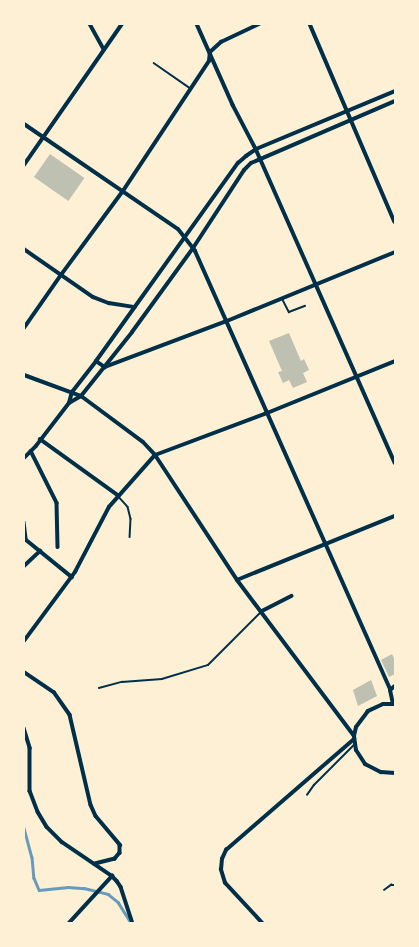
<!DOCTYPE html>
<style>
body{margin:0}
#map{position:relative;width:419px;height:947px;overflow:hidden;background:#fdf0d5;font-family:"Fira Sans",sans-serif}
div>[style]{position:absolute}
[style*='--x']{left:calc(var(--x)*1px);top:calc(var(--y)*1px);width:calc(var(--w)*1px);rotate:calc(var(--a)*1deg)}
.stream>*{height:2.5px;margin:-1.25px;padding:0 1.25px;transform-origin:1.25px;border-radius:1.25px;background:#669bbc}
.building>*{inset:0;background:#bec0b2;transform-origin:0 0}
.service>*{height:1.5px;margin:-0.75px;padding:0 0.75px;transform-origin:0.75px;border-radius:0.75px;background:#003049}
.minor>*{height:3.5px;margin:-1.75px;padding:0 1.75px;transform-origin:1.75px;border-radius:1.75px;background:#003049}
.tertiary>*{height:4px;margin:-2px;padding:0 2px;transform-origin:2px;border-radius:2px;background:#003049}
span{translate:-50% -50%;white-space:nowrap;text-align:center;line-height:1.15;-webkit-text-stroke:3.5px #fdf0d5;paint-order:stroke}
.frame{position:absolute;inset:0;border:25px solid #fdf0d5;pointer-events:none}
</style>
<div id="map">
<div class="stream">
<div style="--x:24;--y:828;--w:30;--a:75"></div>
<div style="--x:32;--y:857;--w:21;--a:85"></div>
<div style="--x:34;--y:878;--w:13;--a:67"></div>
<div style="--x:39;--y:890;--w:29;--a:-6"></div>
<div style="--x:68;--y:887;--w:16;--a:4"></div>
<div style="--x:84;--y:888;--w:25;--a:14"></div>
<div style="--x:108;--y:894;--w:13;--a:39"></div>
<div style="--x:118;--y:902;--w:25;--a:58"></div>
</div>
<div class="building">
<div style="left:50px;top:154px;width:42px;height:28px;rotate:35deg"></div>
<div style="clip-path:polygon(289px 333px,301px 361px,304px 359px,309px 370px,303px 373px,307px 382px,293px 388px,289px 380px,283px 383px,278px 372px,282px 371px,269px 341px)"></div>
<div style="clip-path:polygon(392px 654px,395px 660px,395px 674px,389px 677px,381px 660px)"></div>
<div style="clip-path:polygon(371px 680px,377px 696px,358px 706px,353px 690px)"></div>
</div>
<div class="service">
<div style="--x:154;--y:63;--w:44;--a:34.8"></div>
<div style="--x:282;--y:298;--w:16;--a:63"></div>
<div style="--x:289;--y:312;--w:17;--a:-21"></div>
<div style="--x:119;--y:497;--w:13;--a:48"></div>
<div style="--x:128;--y:507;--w:12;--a:76"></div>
<div style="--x:131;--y:519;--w:18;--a:93"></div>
<div style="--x:99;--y:688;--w:24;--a:-15"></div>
<div style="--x:122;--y:682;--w:40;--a:-4.3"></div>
<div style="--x:162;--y:679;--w:48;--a:-16.9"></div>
<div style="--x:208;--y:665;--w:74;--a:-45"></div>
<div style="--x:307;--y:795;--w:12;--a:-55"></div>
<div style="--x:314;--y:785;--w:58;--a:-45"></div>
<div style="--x:384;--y:890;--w:9;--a:-36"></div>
<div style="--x:391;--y:885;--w:4;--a:0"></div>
</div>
<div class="minor">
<div style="--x:90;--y:24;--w:29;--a:61"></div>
<div style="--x:197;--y:24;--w:89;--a:66"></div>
<div style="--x:233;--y:105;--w:50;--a:62.4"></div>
<div style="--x:256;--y:149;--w:343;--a:66.1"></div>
<div style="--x:310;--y:24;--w:215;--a:66.8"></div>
<div style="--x:24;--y:165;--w:172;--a:-55.2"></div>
<div style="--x:24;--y:249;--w:84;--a:34.8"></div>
<div style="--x:93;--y:297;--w:17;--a:21"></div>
<div style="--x:109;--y:303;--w:26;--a:9"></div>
<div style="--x:24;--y:328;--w:65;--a:-55.1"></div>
<div style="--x:61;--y:275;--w:104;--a:-53.6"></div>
<div style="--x:123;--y:191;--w:156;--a:-56.5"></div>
<div style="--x:209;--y:61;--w:9;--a:-84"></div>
<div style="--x:210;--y:52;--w:15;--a:-42"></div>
<div style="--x:221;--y:42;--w:42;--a:-25.3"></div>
<div style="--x:96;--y:361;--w:11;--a:34"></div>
<div style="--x:105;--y:367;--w:130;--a:-20.7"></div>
<div style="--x:227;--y:321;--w:182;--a:-22.3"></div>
<div style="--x:69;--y:403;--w:14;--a:-30"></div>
<div style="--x:40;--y:439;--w:96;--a:35.7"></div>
<div style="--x:31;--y:451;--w:58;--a:63.4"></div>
<div style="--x:57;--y:503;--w:44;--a:88.7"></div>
<div style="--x:24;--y:458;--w:17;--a:-45"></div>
<div style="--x:36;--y:446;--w:54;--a:-52.5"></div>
<div style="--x:69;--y:403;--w:11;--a:-75"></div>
<div style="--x:24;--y:522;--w:17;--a:83"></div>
<div style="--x:24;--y:538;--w:62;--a:39.1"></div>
<div style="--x:24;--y:566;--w:22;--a:-43"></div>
<div style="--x:237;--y:580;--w:170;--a:-22.1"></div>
<div style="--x:262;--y:611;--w:33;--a:-27"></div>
<div style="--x:24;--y:641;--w:86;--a:-53.5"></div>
<div style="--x:75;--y:572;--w:73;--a:-62.4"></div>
<div style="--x:109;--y:507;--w:69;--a:-48.5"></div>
<div style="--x:24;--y:672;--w:36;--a:34"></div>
<div style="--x:54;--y:692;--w:28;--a:55"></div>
<div style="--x:70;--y:715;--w:92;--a:76.9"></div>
<div style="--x:91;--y:805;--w:12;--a:66"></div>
<div style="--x:96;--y:816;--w:38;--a:50"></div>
<div style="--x:120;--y:845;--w:8;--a:90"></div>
<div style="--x:120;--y:853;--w:8;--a:130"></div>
<div style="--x:115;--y:859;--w:21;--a:166"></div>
<div style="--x:390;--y:690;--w:6;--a:-39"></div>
<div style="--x:24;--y:728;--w:21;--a:73"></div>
<div style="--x:30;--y:748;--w:43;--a:90"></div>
<div style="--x:30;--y:791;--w:22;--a:69"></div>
<div style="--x:38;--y:812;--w:17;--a:59"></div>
<div style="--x:47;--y:827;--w:21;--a:45"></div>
<div style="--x:62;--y:842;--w:60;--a:34.2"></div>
<div style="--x:112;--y:876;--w:7;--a:45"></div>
<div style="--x:117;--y:881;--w:7;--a:56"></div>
<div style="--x:121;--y:887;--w:38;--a:72"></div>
<div style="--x:69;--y:923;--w:64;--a:-47.5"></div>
<div style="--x:262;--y:923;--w:54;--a:-132.8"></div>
<div style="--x:225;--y:883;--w:14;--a:-107"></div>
<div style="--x:221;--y:870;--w:11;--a:-85"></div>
<div style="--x:222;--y:859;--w:10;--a:-66"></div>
<div style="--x:226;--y:850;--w:169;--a:-40.9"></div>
</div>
<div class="tertiary">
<div style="--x:24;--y:124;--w:186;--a:34.3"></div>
<div style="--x:178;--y:229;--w:28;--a:52"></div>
<div style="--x:195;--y:251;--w:480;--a:66"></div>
<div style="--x:390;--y:690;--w:14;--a:78"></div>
<div style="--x:24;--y:375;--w:61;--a:20.2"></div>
<div style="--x:81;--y:396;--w:77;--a:36.6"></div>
<div style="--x:143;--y:442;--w:18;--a:47"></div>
<div style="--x:155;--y:455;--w:149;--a:56.7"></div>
<div style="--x:237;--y:580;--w:195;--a:53.1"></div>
<div style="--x:72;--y:392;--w:39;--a:-52"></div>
<div style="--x:96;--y:361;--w:244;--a:-54.4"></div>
<div style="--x:238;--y:163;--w:11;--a:-41"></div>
<div style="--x:246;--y:156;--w:12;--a:-35"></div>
<div style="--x:256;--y:149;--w:151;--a:-22.6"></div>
<div style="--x:81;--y:396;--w:82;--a:-51.4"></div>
<div style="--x:132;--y:332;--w:104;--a:-54"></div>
<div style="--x:193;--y:248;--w:93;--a:-56.8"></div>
<div style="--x:244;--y:170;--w:10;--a:-45"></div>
<div style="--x:251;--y:163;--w:157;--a:-23.3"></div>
<div style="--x:155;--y:455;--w:120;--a:-20.6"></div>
<div style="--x:267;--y:413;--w:138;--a:-22.1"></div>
<div style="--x:395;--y:704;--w:12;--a:180"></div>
<div style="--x:383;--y:704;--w:17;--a:155"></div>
<div style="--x:368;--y:711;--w:20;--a:127"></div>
<div style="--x:356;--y:727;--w:9;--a:103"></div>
<div style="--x:354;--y:736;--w:14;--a:82"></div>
<div style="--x:356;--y:750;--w:17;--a:57"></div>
<div style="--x:365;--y:764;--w:18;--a:27"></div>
<div style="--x:381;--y:772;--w:14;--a:4"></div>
</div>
<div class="frame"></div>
</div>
